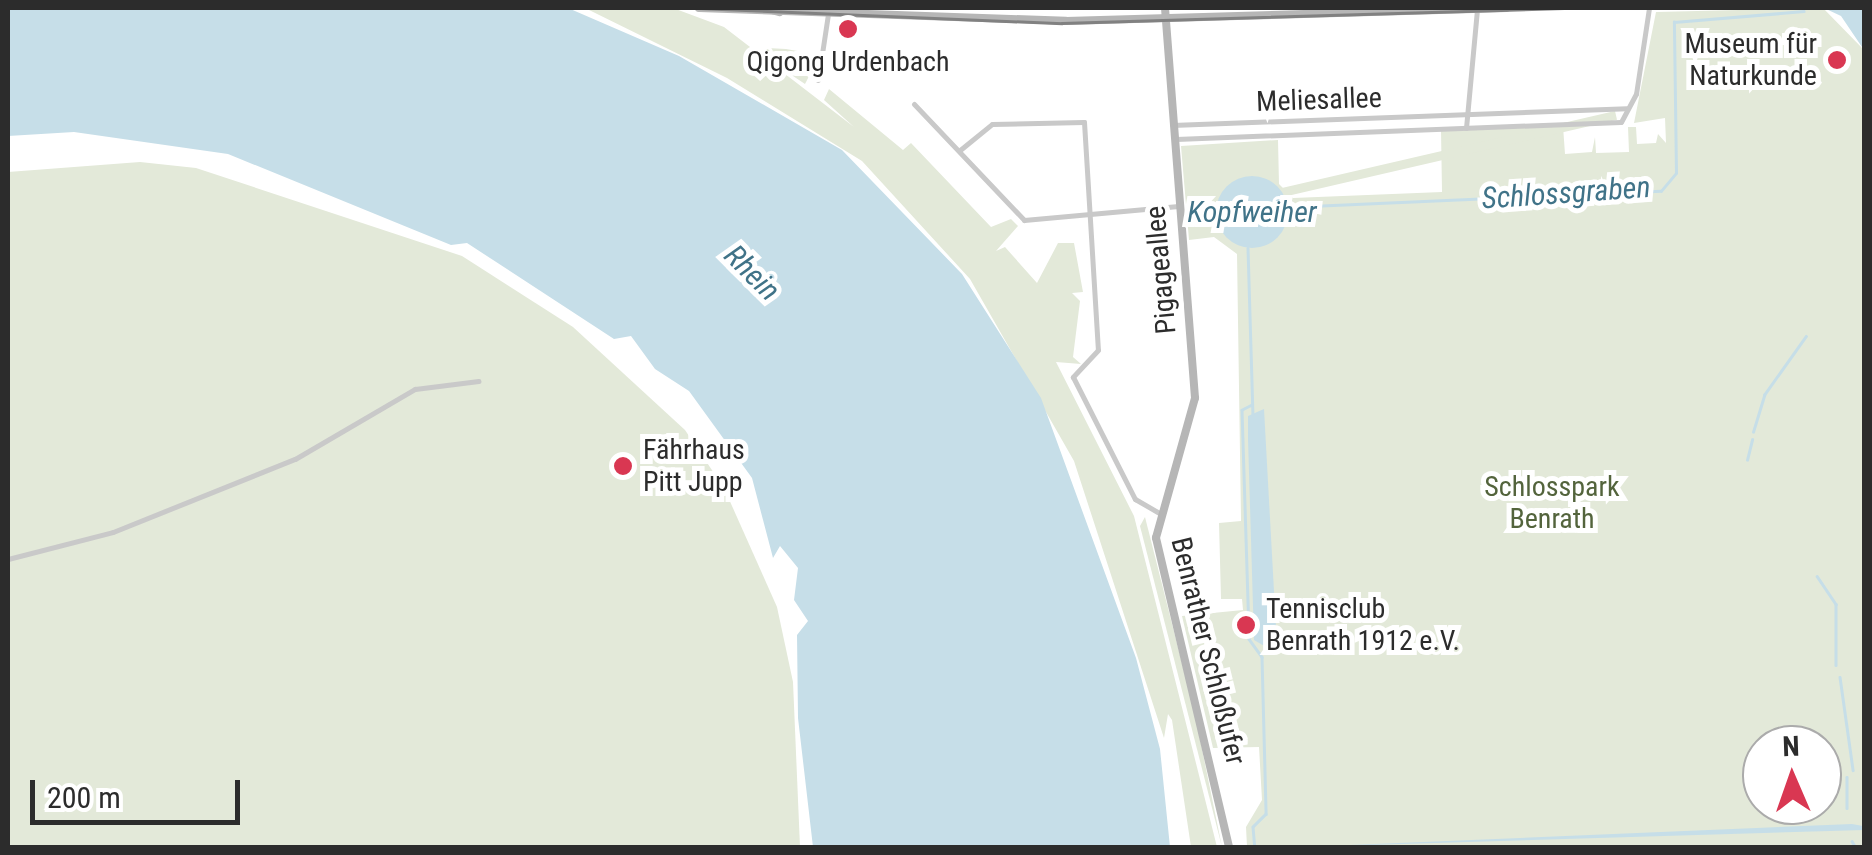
<!DOCTYPE html>
<meta charset="utf-8">
<style>
body{margin:0}
#map{position:relative;width:1872px;height:855px;overflow:hidden;background:#fff;font-family:"Roboto Condensed",sans-serif}
div>[style]{position:absolute}
[style*='--x']{left:calc(var(--x)*1px);top:calc(var(--y)*1px);width:calc(var(--w)*1px);rotate:calc(var(--a)*1deg)}
.green>*{inset:0;background:#e3e9d9;transform-origin:0 0}
.water>*{inset:0;background:#c6dee8}
.round{border-radius:50%}
.stream>*{height:2.5px;margin:-1.25px;padding:0 1.25px;transform-origin:1.25px;border-radius:1.25px;background:#c6dee8}
.street>*{height:5px;margin:-2.5px;padding:0 2.5px;transform-origin:2.5px;border-radius:2.5px;background:#c9c9c9}
.secondary>*{height:8px;margin:-4px;padding:0 4px;transform-origin:4px;border-radius:4px;background:#b6b6b6}
.tram>*{height:2.5px;margin:-1.25px;padding:0 1.25px;transform-origin:1.25px;border-radius:1.25px;background:#818181}
.dots>*{width:28px;height:28px;translate:-50% -50%;box-sizing:border-box;border:5px solid #fff;border-radius:50%}
span{translate:-50% -50%;white-space:nowrap;text-align:center;line-height:1.15;-webkit-text-stroke:10px #fff;paint-order:stroke}
.poi-label{font-size:28px;color:#2c2c2c}
.right{translate:-100% -50%;text-align:right}
.left{translate:0 -50%;text-align:left}
.street-label{font-size:28px;color:#2c2c2c}
.park-label{font-size:28px;color:#53643c}
.water-label{font-size:30px;color:#407388;font-style:italic}
.frame{position:absolute;inset:0;border:10px solid #2c2c2c;pointer-events:none}
.north{position:absolute;left:1742px;top:725px;width:100px;height:100px;box-sizing:border-box;background:#fff;border:2px solid #ababab;border-radius:50%;rotate:358deg;font-size:28px;font-weight:700;line-height:40px;text-align:center;color:#2c2c2c}
.north::after{content:'';display:block;margin:auto;width:35px;height:45px;background:#d93752;clip-path:polygon(50% 0,100% 100%,50% 72%,0 100%)}
.scale{position:absolute;left:30px;top:780px;width:210px;height:45px;box-sizing:border-box;border:5px solid #2c2c2c;border-top:0;padding-left:12px;font-size:30px;line-height:35px;white-space:nowrap;color:#2c2c2c;-webkit-text-stroke:8px #fff;paint-order:stroke}
</style>
<div id="map">
<div class="green">
<div style="clip-path:polygon(585px 8px,673px 8px,724px 27px,854px 127px,824px 100px,829px 89px,903px 150px,911px 143px,991px 227px,1011px 219px,1018px 226px,996px 251px,1005px 247px,1037px 283px,1058px 243px,1074px 243px,1083px 292px,1072px 293px,1080px 301px,1073px 357px,1081px 364px,1056px 362px,1134px 516px,1217px 847px,1191px 847px,1172px 720px,1168px 714px,1164px 738px,1074px 461px,970px 279px,862px 161px,727px 78px)"></div>
<div style="clip-path:polygon(evenodd,1823px 8px,1864px 50px,1864px 847px,1247px 847px,1246px 827px,1262px 800px,1259px 747px,1213px 748px,1182px 616px,1243px 610px,1242px 599px,1221px 599px,1219px 523px,1241px 521px,1237px 254px,1214px 237px,1189px 240px,1181px 146px,1278px 140px,1279px 184px,1293px 198px,1442px 192px,1441px 130px,1563px 126px,1565px 154px,1592px 152px,1595px 137px,1596px 153px,1629px 152px,1628px 127px,1636px 127px,1637px 144px,1656px 143px,1658px 134px,1666px 143px,1665px 118px,1634px 123px,1656px 12px,1823px 8px,1762px 745px,1822px 745px,1822px 805px,1762px 805px,1762px 745px)"></div>
<div style="clip-path:polygon(767px 48px,786px 49px,820px 55px,805px 84px,766px 58px)"></div>
<div style="left:1615px;top:111px;width:9px;height:439px;rotate:77deg"></div>
<div style="clip-path:polygon(140px 162px,196px 168px,462px 256px,573px 327px,685px 430px,724px 488px,777px 607px,793px 682px,800px 847px,8px 848px,8px 172px)"></div>
<div style="clip-path:polygon(1145px 517px,1195px 715px,1222px 847px,1140px 526px)"></div>
</div>
<div class="water">
<div style="clip-path:polygon(8px 8px,568px 8px,679px 56px,842px 150px,962px 274px,1041px 398px,1136px 658px,1160px 749px,1170px 847px,813px 847px,798px 718px,797px 635px,808px 621px,794px 600px,798px 568px,780px 546px,773px 558px,752px 478px,689px 391px,655px 369px,631px 336px,614px 339px,467px 243px,451px 245px,228px 154px,74px 132px,8px 136px)"></div>
<div style="clip-path:polygon(1824px 8px,1864px 8px,1864px 50px,1841px 16px)"></div>
<div class="round" style="left:1216px;top:176px;width:72px;height:72px"></div>
<div style="clip-path:polygon(1264px 409px,1277px 646px,1266px 647px,1254px 640px,1248px 439px,1248px 416px)"></div>
<div style="clip-path:polygon(1852px 824px,1863px 826px,1864px 830px,1302px 847px)"></div>
</div>
<div class="stream">
<div style="--x:1288;--y:207;--w:373;--a:-2.5"></div>
<div style="--x:1661;--y:191;--w:23;--a:-50"></div>
<div style="--x:1676;--y:173;--w:151;--a:-90.8"></div>
<div style="--x:1674;--y:22;--w:130;--a:-4.8"></div>
<div style="--x:1248;--y:248;--w:166;--a:88.3"></div>
<div style="--x:1252;--y:405;--w:11;--a:153"></div>
<div style="--x:1242;--y:410;--w:229;--a:88.2"></div>
<div style="--x:1249;--y:639;--w:22;--a:54"></div>
<div style="--x:1262;--y:657;--w:157;--a:88.5"></div>
<div style="--x:1266;--y:814;--w:18;--a:135"></div>
<div style="--x:1253;--y:827;--w:21;--a:85"></div>
<div style="--x:1753;--y:432;--w:39;--a:-73"></div>
<div style="--x:1764;--y:395;--w:72;--a:-54.6"></div>
<div style="--x:1747;--y:460;--w:21;--a:-76"></div>
<div style="--x:1817;--y:576;--w:34;--a:56"></div>
<div style="--x:1836;--y:604;--w:61;--a:90"></div>
<div style="--x:1840;--y:677;--w:94;--a:82"></div>
<div style="--x:1847;--y:777;--w:31;--a:90"></div>
<div style="--x:1852;--y:841;--w:8;--a:60"></div>
</div>
<div class="street">
<div style="--x:818;--y:80;--w:67;--a:-81.4"></div>
<div style="--x:914;--y:104;--w:160;--a:46.5"></div>
<div style="--x:1024;--y:220;--w:155;--a:-5.2"></div>
<div style="--x:1172;--y:125;--w:455;--a:-2.1"></div>
<div style="--x:1466;--y:128;--w:119;--a:-84.7"></div>
<div style="--x:1176;--y:139;--w:445;--a:-2.2"></div>
<div style="--x:1621;--y:122;--w:32;--a:-62"></div>
<div style="--x:1636;--y:94;--w:87;--a:-81.4"></div>
<div style="--x:960;--y:150;--w:41;--a:-39.1"></div>
<div style="--x:992;--y:124;--w:92;--a:-1.2"></div>
<div style="--x:1084;--y:122;--w:228;--a:86.5"></div>
<div style="--x:1098;--y:350;--w:37;--a:133"></div>
<div style="--x:1073;--y:377;--w:137;--a:63.1"></div>
<div style="--x:1135;--y:499;--w:28;--a:30"></div>
<div style="--x:8;--y:559;--w:108;--a:-14.4"></div>
<div style="--x:113;--y:532;--w:196;--a:-21.9"></div>
<div style="--x:295;--y:459;--w:139;--a:-30.3"></div>
<div style="--x:415;--y:389;--w:64;--a:-7.2"></div>
</div>
<div class="secondary">
<div style="--x:699;--y:8;--w:367;--a:2"></div>
<div style="--x:1066;--y:21;--w:441;--a:-1.7"></div>
<div style="--x:764;--y:8;--w:16;--a:15"></div>
<div style="--x:1165;--y:8;--w:391;--a:85.6"></div>
<div style="--x:1195;--y:398;--w:145;--a:105.6"></div>
<div style="--x:1156;--y:538;--w:318;--a:76.7"></div>
</div>
<div class="tram">
<div style="--x:698;--y:8;--w:364;--a:2.4"></div>
<div style="--x:1062;--y:23;--w:502;--a:-1.71"></div>
</div>
<div class="dots">
<div style="left:848px;top:29px;background:#d93752"></div>
<div style="left:1837px;top:60px;background:#d93752"></div>
<div style="left:623px;top:466px;background:#d93752"></div>
<div style="left:1246px;top:625px;background:#d93752"></div>
</div>
<div class="poi-label">
<span class="right" style="left:1817px;top:60px">Museum für<br>Naturkunde</span>
<span style="left:848px;top:62px">Qigong Urdenbach</span>
<span class="left" style="left:643px;top:466px">Fährhaus<br>Pitt Jupp</span>
<span class="left" style="left:1266px;top:625px">Tennisclub<br>Benrath 1912 e.V.</span>
</div>
<div class="street-label">
<span style="left:1319px;top:100px;rotate:-2deg">Meliesallee</span>
<span style="left:1161px;top:270px;rotate:-95deg">Pigageallee</span>
<span style="left:1208px;top:651px;rotate:76deg">Benrather Schloßufer</span>
</div>
<div class="park-label">
<span style="left:1552px;top:503px">Schlosspark<br>Benrath</span>
</div>
<div class="water-label">
<span style="left:1566px;top:193px;rotate:-4deg">Schlossgraben</span>
<span style="left:1252px;top:212px">Kopfweiher</span>
<span style="left:752px;top:273px;rotate:45deg">Rhein</span>
</div>
<div class="frame"></div>
<div class="north">N</div>
<div class="scale">200 m</div>
</div>
